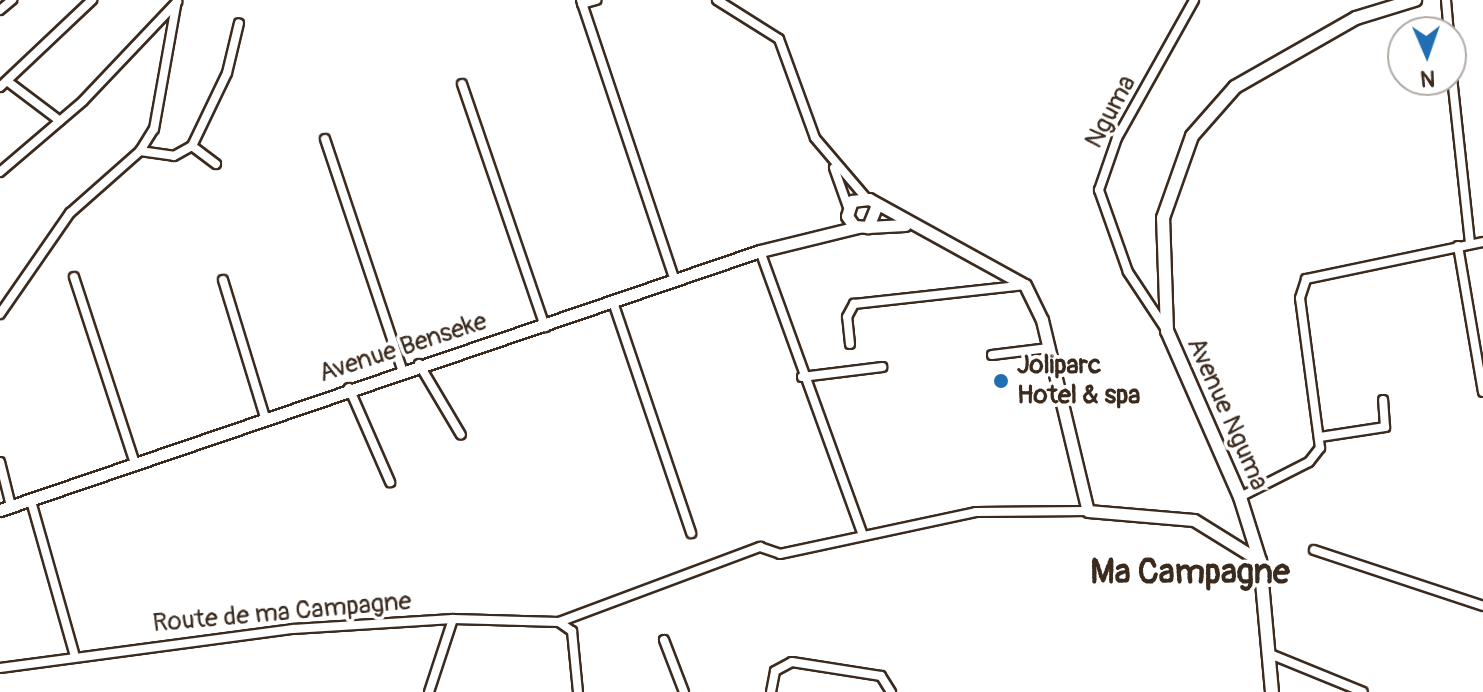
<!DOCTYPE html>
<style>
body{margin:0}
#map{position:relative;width:1483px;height:692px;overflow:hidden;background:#fff;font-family:Pangolin,sans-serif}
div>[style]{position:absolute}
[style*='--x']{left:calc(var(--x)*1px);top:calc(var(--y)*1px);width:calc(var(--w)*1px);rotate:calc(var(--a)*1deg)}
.roads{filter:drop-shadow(2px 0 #3b2a1e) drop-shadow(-2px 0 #3b2a1e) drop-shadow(0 2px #3b2a1e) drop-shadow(0 -2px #3b2a1e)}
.street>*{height:8px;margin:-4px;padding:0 4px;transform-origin:4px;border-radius:4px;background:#fff}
.secondary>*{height:11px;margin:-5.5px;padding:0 5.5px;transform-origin:5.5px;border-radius:5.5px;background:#fff}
.primary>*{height:12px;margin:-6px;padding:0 6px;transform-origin:6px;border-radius:6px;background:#fff}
.dots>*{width:22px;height:22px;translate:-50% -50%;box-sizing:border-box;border:4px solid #fff;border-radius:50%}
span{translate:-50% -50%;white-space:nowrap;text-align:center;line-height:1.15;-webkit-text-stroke:7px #fff;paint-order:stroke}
.street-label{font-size:26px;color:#3b2a1e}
.poi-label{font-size:26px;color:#3b2a1e;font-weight:700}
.left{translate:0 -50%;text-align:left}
.district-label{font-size:34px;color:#3b2a1e;font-weight:700}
.north{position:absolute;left:1387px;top:16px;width:80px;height:80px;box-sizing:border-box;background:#fff;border:2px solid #b1aaa5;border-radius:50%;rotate:178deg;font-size:22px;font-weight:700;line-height:32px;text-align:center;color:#3b2a1e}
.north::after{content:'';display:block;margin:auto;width:28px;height:36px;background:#1f6fb2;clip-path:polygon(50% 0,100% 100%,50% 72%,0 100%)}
</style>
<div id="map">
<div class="roads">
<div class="street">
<div style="--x:581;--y:0;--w:296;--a:71.5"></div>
<div style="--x:717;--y:0;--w:73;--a:32.2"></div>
<div style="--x:779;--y:39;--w:105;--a:70"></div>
<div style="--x:815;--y:138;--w:79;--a:49.6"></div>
<div style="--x:1446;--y:0;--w:32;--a:85"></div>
<div style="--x:582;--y:4;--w:15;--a:-16"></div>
<div style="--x:0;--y:10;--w:16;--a:-40"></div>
<div style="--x:1451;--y:68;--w:177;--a:83.8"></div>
<div style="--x:7;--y:81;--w:66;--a:37"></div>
<div style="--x:462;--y:84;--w:257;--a:71.1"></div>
<div style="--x:0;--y:87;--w:127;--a:-43.4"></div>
<div style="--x:325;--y:139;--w:243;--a:71.5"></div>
<div style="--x:192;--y:146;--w:81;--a:-64.4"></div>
<div style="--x:227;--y:73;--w:51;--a:-76.5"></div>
<div style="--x:140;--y:151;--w:34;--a:8"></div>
<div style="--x:174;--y:156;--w:21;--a:-29"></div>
<div style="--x:192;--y:146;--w:30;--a:37"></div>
<div style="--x:834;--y:168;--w:41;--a:70.3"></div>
<div style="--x:0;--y:172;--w:109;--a:-40.5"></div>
<div style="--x:83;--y:101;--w:137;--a:-46.5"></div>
<div style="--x:1458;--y:246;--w:148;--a:80.3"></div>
<div style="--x:760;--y:251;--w:302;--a:70.1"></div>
<div style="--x:74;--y:277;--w:197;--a:71.9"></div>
<div style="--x:223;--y:280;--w:143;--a:73"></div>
<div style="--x:613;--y:302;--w:244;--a:71.3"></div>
<div style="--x:0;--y:314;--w:123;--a:-55.3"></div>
<div style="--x:70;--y:213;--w:94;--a:-41.5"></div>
<div style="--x:140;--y:151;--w:26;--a:-58"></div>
<div style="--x:154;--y:129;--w:131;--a:-79.9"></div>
<div style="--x:1167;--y:331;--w:71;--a:-123.5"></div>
<div style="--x:1128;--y:272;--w:87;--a:-109.5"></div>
<div style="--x:1099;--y:190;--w:55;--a:-70.9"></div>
<div style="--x:1117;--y:138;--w:158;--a:-60.8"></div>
<div style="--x:850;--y:344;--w:27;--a:-96"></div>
<div style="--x:847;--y:317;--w:15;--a:-62"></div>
<div style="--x:854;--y:304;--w:172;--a:-6.3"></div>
<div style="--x:992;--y:355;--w:57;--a:-7"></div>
<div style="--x:419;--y:364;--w:82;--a:59.4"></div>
<div style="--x:802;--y:377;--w:81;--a:-7.1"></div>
<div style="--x:349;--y:388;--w:103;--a:66.4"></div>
<div style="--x:1320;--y:437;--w:66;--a:-8.7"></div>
<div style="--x:1385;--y:427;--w:27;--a:-94"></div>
<div style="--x:0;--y:462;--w:45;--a:76"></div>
<div style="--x:1240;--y:497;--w:77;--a:-26.9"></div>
<div style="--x:1309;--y:462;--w:18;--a:-52"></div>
<div style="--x:1320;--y:448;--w:151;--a:-97.6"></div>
<div style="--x:1300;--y:298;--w:20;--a:-72"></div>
<div style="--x:1306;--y:279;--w:181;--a:-11.8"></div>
<div style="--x:31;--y:501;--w:158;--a:74.2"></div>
<div style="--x:1314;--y:550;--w:178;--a:18.3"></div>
<div style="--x:559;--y:622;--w:215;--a:-20.5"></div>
<div style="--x:760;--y:547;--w:21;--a:19"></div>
<div style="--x:780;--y:554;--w:200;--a:-12.1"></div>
<div style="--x:976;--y:512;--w:112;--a:-0.5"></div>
<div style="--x:664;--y:640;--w:56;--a:69"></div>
<div style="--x:1270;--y:654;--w:100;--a:22.2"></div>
<div style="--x:0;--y:668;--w:296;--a:-7.6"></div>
<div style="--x:293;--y:629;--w:160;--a:-3.6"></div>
<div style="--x:453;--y:619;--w:106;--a:1.6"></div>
<div style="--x:559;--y:622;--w:16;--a:35"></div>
<div style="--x:572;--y:631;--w:61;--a:84.4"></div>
<div style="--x:429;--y:692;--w:77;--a:-71.8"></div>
<div style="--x:771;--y:692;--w:21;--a:-79"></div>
<div style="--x:775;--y:671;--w:19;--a:-28"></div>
<div style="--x:792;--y:662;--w:90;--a:8.9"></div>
<div style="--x:881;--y:676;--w:19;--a:58"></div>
</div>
<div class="secondary">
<div style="--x:876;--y:207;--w:22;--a:112"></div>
<div style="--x:868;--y:227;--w:14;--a:-176"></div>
<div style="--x:854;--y:226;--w:12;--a:-125"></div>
<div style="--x:847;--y:216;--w:16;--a:-72"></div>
<div style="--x:852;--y:201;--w:17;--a:-7"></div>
<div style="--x:869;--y:199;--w:178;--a:28.9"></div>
<div style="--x:1025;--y:285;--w:39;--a:64"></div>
<div style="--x:1042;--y:320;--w:196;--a:76.5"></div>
<div style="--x:1088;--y:511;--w:106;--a:4.9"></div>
<div style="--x:1194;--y:520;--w:78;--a:31.8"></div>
<div style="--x:868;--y:227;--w:37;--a:-3"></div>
<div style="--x:0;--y:510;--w:803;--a:-18.82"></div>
<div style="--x:760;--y:251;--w:101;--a:-13.8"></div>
</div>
<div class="primary">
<div style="--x:1272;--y:692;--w:132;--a:-95.2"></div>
<div style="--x:1260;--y:561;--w:67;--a:-107.4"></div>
<div style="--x:1240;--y:497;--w:181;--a:-113.7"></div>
<div style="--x:1167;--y:331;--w:113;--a:-92"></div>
<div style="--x:1163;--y:218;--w:87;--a:-70.5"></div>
<div style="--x:1192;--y:136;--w:65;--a:-48.7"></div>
<div style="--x:1235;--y:87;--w:139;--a:-29.7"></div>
<div style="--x:1356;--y:18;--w:62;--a:-17"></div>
</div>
</div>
<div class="dots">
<div style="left:1001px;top:381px;background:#1f6fb2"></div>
</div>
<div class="street-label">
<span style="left:1111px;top:112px;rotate:-62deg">Nguma</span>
<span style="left:403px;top:348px;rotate:-18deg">Avenue Benseke</span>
<span style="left:1227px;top:414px;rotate:66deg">Avenue Nguma</span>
<span style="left:282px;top:613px;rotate:-5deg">Route de ma Campagne</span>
</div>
<div class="poi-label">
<span class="left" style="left:1017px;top:381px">Joliparc<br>Hotel &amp; spa</span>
</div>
<div class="district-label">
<span style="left:1190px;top:573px">Ma Campagne</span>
</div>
<div class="north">N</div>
</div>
